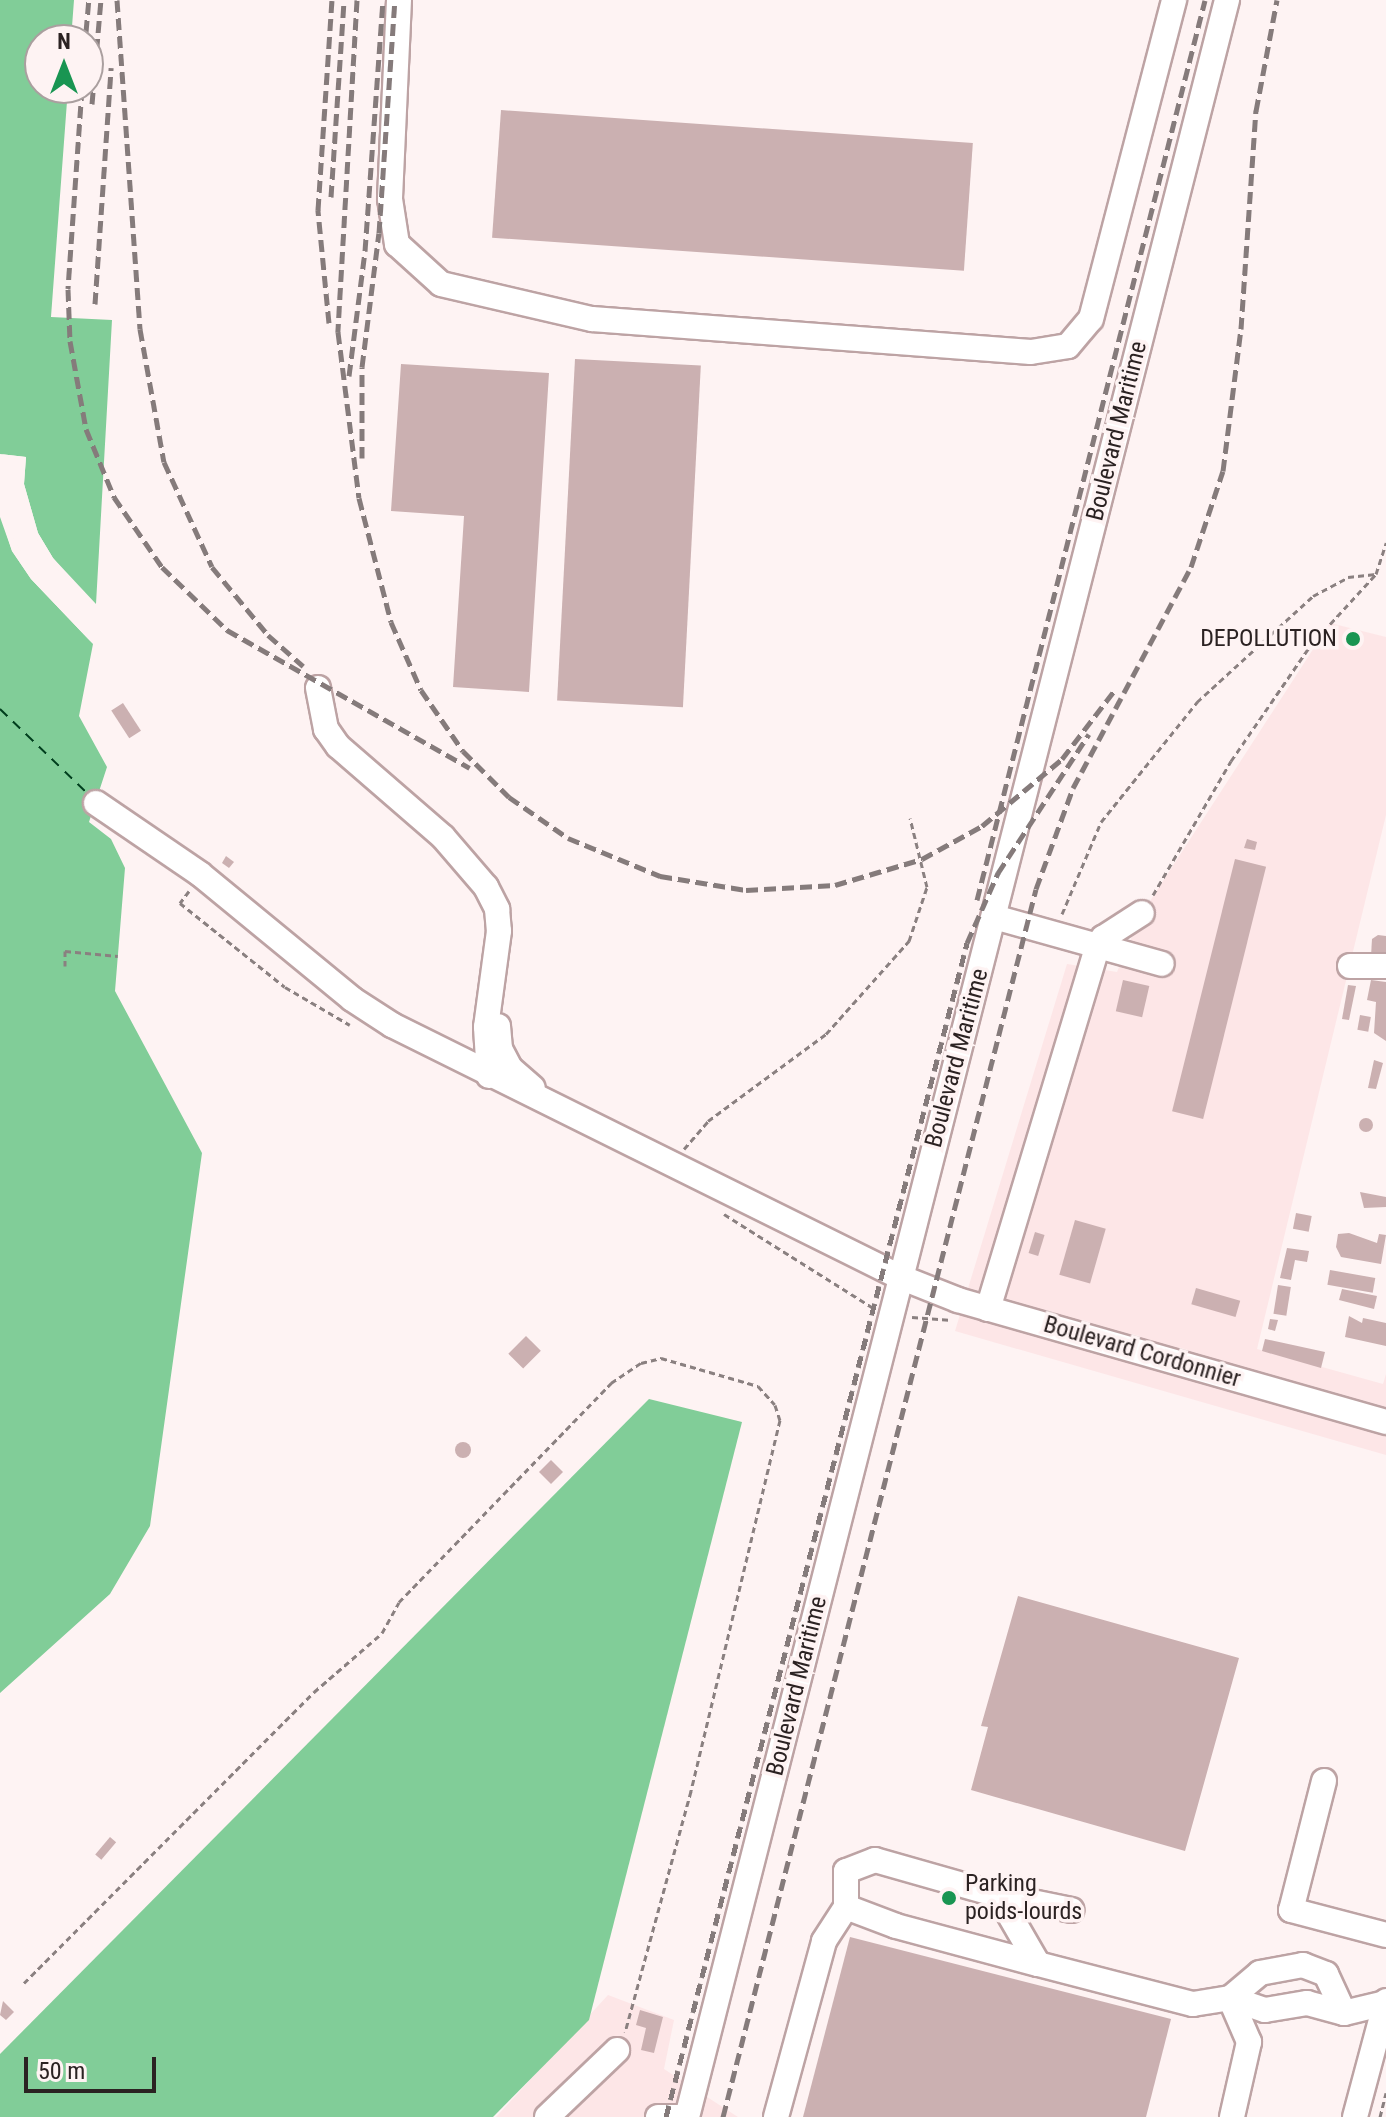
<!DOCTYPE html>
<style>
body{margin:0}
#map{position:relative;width:1386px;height:2117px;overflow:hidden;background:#fef3f3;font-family:"Roboto Condensed",sans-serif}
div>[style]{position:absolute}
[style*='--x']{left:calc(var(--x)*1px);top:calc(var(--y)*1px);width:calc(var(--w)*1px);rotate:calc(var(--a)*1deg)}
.built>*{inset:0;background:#fde6e7}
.water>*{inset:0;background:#81cd98}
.pier>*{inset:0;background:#fef3f3}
.ferry>*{height:2px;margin-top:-1px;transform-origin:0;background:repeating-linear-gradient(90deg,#003e1d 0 10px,transparent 0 18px)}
.building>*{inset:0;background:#cbb0b1;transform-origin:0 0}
.round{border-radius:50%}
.path>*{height:3px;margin-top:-1.5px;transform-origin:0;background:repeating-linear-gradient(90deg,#8a8080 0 6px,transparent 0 10px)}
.roads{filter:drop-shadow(2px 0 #bda3a4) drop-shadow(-2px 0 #bda3a4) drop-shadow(0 2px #bda3a4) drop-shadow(0 -2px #bda3a4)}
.minor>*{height:24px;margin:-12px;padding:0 12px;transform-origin:12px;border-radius:12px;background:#fff}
.rail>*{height:5px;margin-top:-2.5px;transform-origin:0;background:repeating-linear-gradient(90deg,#857b7b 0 12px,transparent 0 18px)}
.dots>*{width:22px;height:22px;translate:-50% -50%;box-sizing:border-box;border:4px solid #fef3f3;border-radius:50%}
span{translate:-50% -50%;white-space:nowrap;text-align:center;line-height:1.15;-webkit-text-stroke:7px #fef3f3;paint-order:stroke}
.street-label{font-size:24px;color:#2b2222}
.poi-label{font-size:24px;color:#2b2222}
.right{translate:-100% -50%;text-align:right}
.left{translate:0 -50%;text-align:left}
.north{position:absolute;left:24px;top:24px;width:80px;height:80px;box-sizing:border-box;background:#fef3f3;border:2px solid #aa9f9f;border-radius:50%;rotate:0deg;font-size:22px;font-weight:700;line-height:32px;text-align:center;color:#2b2222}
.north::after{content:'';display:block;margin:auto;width:28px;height:36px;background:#199552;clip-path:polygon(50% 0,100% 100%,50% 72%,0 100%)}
.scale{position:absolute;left:24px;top:2057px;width:132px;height:36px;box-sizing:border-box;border:4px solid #2b2222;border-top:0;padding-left:10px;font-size:24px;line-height:28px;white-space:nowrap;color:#2b2222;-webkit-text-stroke:6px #fef3f3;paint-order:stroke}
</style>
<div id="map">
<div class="built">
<div style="clip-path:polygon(1330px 623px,1386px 637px,1386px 815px,1257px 1349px,1383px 1384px,1386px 1374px,1386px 1455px,955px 1331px,1067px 964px,1117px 972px,1141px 915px)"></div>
<div style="clip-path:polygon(608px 1995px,674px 2020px,664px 2069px,738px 2117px,496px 2117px)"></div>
</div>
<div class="water">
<div style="clip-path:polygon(0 0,74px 0,71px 40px,40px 40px,40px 88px,68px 88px,51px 317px,112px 320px,96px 604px,53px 558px,38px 533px,24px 484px,26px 457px,0 454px)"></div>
<div style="clip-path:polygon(0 517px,12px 551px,31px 579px,93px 644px,79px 716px,107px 767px,89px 822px,111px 839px,125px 868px,115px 991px,202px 1153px,150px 1526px,110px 1594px,0 1693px)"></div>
<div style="clip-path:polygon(649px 1399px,742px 1422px,589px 2020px,493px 2117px,0 2117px,0 2054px)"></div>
</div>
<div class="pier">
<div style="clip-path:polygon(0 454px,26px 457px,24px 484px,38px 533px,53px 558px,95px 608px,49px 561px,34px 534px,20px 484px,22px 460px)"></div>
<div style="clip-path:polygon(0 513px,34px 576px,93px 644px,31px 579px,12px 551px)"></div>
</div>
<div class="ferry">
<div style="--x:0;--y:709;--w:122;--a:44"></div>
</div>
<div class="building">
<div style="left:501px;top:110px;width:473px;height:128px;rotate:4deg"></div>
<div style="left:575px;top:359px;width:126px;height:342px;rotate:3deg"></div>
<div style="clip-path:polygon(401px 364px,549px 373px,529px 692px,453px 687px,464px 516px,391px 511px)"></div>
<div style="clip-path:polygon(1345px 633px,1363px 638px,1361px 645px,1343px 639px)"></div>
<div style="left:123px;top:703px;width:33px;height:14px;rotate:57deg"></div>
<div style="clip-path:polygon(1247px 839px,1257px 842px,1255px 850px,1244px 848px)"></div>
<div style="clip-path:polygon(226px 856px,234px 862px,229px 868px,222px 863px)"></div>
<div style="left:1235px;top:859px;width:32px;height:260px;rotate:14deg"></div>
<div style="clip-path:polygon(1378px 935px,1386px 936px,1386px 957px,1371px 956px,1372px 939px)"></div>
<div style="left:1123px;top:980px;width:27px;height:32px;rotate:13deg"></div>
<div style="clip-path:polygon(1371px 980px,1386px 982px,1386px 1041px,1374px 1033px,1376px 1002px,1367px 1000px)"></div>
<div style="clip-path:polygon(1348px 985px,1356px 986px,1349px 1020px,1342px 1019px)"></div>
<div style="left:1360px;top:1015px;width:11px;height:15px;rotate:10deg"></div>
<div style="clip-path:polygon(1374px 1060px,1383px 1063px,1376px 1089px,1368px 1088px)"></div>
<div class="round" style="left:1359px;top:1118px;width:14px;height:14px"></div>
<div style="clip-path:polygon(1360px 1192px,1386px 1197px,1386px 1207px,1364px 1208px)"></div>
<div style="left:1296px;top:1213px;width:16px;height:16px;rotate:11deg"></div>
<div style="left:1075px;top:1220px;width:32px;height:57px;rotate:16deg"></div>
<div style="left:1035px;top:1232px;width:10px;height:22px;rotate:17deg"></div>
<div style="clip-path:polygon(1349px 1233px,1377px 1243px,1379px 1234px,1386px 1235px,1381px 1264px,1341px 1257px,1336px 1247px,1338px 1234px)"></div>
<div style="clip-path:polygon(1287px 1248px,1309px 1251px,1307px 1262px,1295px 1260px,1291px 1280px,1280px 1278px)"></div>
<div style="left:1330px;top:1270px;width:46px;height:15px;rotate:10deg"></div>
<div style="left:1278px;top:1285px;width:13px;height:29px;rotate:9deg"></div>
<div style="left:1196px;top:1288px;width:46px;height:17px;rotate:16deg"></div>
<div style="clip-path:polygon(1342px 1289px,1377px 1296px,1374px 1309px,1339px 1300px)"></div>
<div style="clip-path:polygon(1349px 1316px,1362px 1323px,1363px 1318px,1386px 1323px,1386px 1346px,1345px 1337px)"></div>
<div style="clip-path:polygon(1270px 1319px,1278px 1320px,1275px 1331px,1268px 1329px)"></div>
<div style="left:526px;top:1336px;width:21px;height:25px;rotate:45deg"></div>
<div style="clip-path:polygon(1265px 1339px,1325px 1352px,1321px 1368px,1262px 1351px)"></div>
<div class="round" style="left:455px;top:1442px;width:16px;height:16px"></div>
<div style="left:551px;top:1460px;width:17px;height:17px;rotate:45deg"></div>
<div style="clip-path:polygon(1018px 1596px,1239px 1658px,1185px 1851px,971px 1790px,988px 1727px,981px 1726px)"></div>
<div style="left:110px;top:1837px;width:8px;height:23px;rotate:40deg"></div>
<div style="clip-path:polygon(850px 1937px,1171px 2019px,1146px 2117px,803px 2117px)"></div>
<div style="clip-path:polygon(3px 2001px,14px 2012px,6px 2020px,0 2015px)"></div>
<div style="clip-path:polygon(640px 2010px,663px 2017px,654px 2053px,641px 2050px,646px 2028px,636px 2025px)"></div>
</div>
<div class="path">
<div style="--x:189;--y:891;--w:15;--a:127"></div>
<div style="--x:180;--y:903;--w:134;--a:38.7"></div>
<div style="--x:285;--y:987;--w:75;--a:30.3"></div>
<div style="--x:1153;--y:895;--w:155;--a:-59.8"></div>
<div style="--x:1231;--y:761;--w:140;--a:-55.5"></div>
<div style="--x:1310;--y:646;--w:98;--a:-47.5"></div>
<div style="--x:1062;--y:914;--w:100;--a:-67"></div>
<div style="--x:1101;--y:822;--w:154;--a:-51.3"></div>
<div style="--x:1197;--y:702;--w:157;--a:-42.4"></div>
<div style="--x:1313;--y:596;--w:40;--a:-28"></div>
<div style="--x:1348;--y:577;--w:28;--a:-6"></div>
<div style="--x:1376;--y:574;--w:33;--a:-72"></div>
<div style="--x:65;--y:966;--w:15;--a:-90"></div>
<div style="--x:65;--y:951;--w:53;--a:5.4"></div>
<div style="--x:684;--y:1149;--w:37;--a:-49"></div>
<div style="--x:708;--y:1121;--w:147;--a:-36.4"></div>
<div style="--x:826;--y:1034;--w:125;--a:-48.3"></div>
<div style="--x:909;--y:941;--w:57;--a:-71.6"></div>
<div style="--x:927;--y:887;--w:71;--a:-103.8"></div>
<div style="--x:724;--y:1214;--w:176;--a:32.2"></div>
<div style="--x:912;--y:1317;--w:40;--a:4.3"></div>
<div style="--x:24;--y:1983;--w:411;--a:-45.1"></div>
<div style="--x:314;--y:1692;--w:90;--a:-40.9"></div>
<div style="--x:382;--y:1633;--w:35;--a:-61"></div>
<div style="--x:399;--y:1602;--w:305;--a:-45.9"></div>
<div style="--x:611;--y:1383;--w:36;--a:-34"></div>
<div style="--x:641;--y:1363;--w:21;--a:-14"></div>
<div style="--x:661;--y:1358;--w:101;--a:16.1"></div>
<div style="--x:758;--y:1386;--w:25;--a:48"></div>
<div style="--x:775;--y:1405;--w:16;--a:72"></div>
<div style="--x:780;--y:1420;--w:382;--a:103.5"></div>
<div style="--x:691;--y:1791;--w:250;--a:105.3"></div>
<div style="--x:1380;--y:2117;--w:25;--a:-76"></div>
</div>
<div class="roads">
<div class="minor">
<div style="--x:399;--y:0;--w:199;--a:92.6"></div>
<div style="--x:390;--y:199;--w:46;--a:81.2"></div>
<div style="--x:397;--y:244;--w:59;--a:42.3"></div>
<div style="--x:441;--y:284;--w:155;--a:13.1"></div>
<div style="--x:592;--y:319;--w:440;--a:4.3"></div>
<div style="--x:1031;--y:352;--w:37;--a:-9"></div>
<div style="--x:1068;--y:346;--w:35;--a:-50"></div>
<div style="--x:1091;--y:319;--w:330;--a:-75.4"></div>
<div style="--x:318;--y:688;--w:42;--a:79"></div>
<div style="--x:326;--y:729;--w:21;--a:55"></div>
<div style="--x:338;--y:746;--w:139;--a:40.9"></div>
<div style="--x:443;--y:837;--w:66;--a:49.3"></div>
<div style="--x:486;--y:887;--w:25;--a:63"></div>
<div style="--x:497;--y:909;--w:22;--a:85"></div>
<div style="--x:499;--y:931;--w:97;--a:97.7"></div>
<div style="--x:486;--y:1027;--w:49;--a:86.5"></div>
<div style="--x:96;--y:803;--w:126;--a:34.3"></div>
<div style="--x:200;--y:874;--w:197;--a:39.4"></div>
<div style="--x:352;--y:999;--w:48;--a:33"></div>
<div style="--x:392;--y:1025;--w:567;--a:26.38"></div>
<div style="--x:900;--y:1277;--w:62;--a:21.6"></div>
<div style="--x:958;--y:1300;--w:445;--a:15.9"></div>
<div style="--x:994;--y:917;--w:174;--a:15.6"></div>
<div style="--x:1350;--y:966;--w:36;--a:0"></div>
<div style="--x:498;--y:1026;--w:23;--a:85"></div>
<div style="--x:500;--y:1049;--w:21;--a:62"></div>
<div style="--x:510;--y:1068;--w:30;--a:41"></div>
<div style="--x:988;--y:1309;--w:377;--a:-73.2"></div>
<div style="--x:1097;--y:948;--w:12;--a:-59"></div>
<div style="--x:1103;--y:938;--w:46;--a:-32.7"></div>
<div style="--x:1324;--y:1781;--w:133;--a:104.3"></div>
<div style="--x:1291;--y:1910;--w:98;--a:14.7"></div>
<div style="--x:998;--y:1895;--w:75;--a:11.6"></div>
<div style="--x:1038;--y:1964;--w:80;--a:-120.1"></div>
<div style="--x:998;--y:1895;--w:128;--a:-164.1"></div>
<div style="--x:875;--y:1860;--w:31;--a:159"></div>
<div style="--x:846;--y:1871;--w:36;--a:90"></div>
<div style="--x:846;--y:1907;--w:53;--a:20.8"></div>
<div style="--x:896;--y:1926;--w:147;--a:15"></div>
<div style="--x:1038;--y:1964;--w:160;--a:14.5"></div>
<div style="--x:1193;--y:2004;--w:37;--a:-9"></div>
<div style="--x:1230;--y:1998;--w:48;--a:66.6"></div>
<div style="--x:1249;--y:2042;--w:77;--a:102.8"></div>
<div style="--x:1344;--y:2013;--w:43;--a:-114.8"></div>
<div style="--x:1326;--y:1974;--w:25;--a:-159"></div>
<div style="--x:1303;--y:1965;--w:44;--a:169.5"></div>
<div style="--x:1260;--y:1973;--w:39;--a:140"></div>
<div style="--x:1230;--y:1998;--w:37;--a:19"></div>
<div style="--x:1265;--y:2010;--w:43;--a:-9.5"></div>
<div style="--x:1307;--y:2003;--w:38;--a:15"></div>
<div style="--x:1344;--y:2013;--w:42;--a:-13.7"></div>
<div style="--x:547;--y:2117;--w:97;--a:-43.7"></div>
<div style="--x:658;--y:2117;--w:25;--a:0"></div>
<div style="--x:687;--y:2117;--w:2185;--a:-75.69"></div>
<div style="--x:776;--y:2117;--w:182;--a:-74.7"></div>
<div style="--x:824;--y:1941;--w:40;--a:-57.1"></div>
<div style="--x:1355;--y:2117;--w:120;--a:-75"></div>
</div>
</div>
<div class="rail">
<div style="--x:117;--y:0;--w:330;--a:86"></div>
<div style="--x:140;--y:329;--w:135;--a:79.8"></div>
<div style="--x:164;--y:462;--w:115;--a:65.4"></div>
<div style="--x:212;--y:567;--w:88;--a:50.5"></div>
<div style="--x:268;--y:635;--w:47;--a:41.5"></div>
<div style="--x:357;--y:0;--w:333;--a:93.3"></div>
<div style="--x:338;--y:332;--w:167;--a:82.8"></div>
<div style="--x:359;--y:498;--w:128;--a:75.5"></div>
<div style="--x:391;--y:622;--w:74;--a:66.2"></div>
<div style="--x:421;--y:690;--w:74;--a:55.5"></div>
<div style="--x:463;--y:751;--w:65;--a:45"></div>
<div style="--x:509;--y:797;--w:72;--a:34.8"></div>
<div style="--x:568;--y:838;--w:100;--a:22.4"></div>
<div style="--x:660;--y:876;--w:87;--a:9.2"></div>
<div style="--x:746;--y:890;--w:89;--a:-3.2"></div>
<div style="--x:835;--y:885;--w:91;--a:-16.6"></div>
<div style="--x:922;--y:859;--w:68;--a:-28.8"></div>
<div style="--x:982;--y:826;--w:104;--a:-39.9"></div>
<div style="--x:1062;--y:759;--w:86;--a:-52.6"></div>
<div style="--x:86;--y:32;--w:32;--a:-85"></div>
<div style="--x:82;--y:88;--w:201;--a:94"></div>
<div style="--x:68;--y:289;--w:52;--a:87.8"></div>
<div style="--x:70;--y:341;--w:89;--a:79.7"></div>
<div style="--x:86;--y:429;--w:74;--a:67.6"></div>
<div style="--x:114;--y:497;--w:85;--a:55.6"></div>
<div style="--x:162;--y:567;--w:91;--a:44.1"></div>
<div style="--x:227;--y:630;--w:279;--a:29.6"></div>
<div style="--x:92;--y:104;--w:104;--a:-85.1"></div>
<div style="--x:331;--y:197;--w:197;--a:-86.2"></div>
<div style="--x:95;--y:304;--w:237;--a:-86.1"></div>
<div style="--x:329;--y:323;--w:114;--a:-95.6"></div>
<div style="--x:318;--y:210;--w:210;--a:-86.2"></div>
<div style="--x:349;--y:376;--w:126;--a:-82.7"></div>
<div style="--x:365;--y:251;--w:252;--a:-85.9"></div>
<div style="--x:362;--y:458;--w:91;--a:-90"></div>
<div style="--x:362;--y:367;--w:135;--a:-82.8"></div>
<div style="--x:379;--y:233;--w:234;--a:-86.1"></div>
<div style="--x:977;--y:900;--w:928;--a:-75.78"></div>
<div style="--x:666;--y:2117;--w:1212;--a:-75.62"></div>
<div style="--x:967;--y:943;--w:77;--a:-66.1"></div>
<div style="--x:998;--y:873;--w:166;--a:-56.8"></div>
<div style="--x:723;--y:2117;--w:1267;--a:-75.7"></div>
<div style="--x:1036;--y:889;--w:108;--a:-69.9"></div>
<div style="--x:1073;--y:788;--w:251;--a:-61.9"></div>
<div style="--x:1191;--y:567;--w:101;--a:-71.6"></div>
<div style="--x:1223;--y:471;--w:143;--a:-82.8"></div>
<div style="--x:1241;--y:329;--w:219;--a:-86.1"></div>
<div style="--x:1256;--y:111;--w:113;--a:-79.3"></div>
</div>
<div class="dots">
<div style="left:1353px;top:639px;background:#199552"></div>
<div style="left:949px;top:1898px;background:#199552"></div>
</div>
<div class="street-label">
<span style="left:1117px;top:431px;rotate:-76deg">Boulevard Maritime</span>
<span style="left:957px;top:1058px;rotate:-75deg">Boulevard Maritime</span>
<span style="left:1142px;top:1352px;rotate:16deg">Boulevard Cordonnier</span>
<span style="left:797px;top:1686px;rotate:-76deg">Boulevard Maritime</span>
</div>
<div class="poi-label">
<span class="right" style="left:1337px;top:639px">DEPOLLUTION</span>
<span class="left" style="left:965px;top:1898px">Parking<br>poids-lourds</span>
</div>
<div class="north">N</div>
<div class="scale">50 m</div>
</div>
